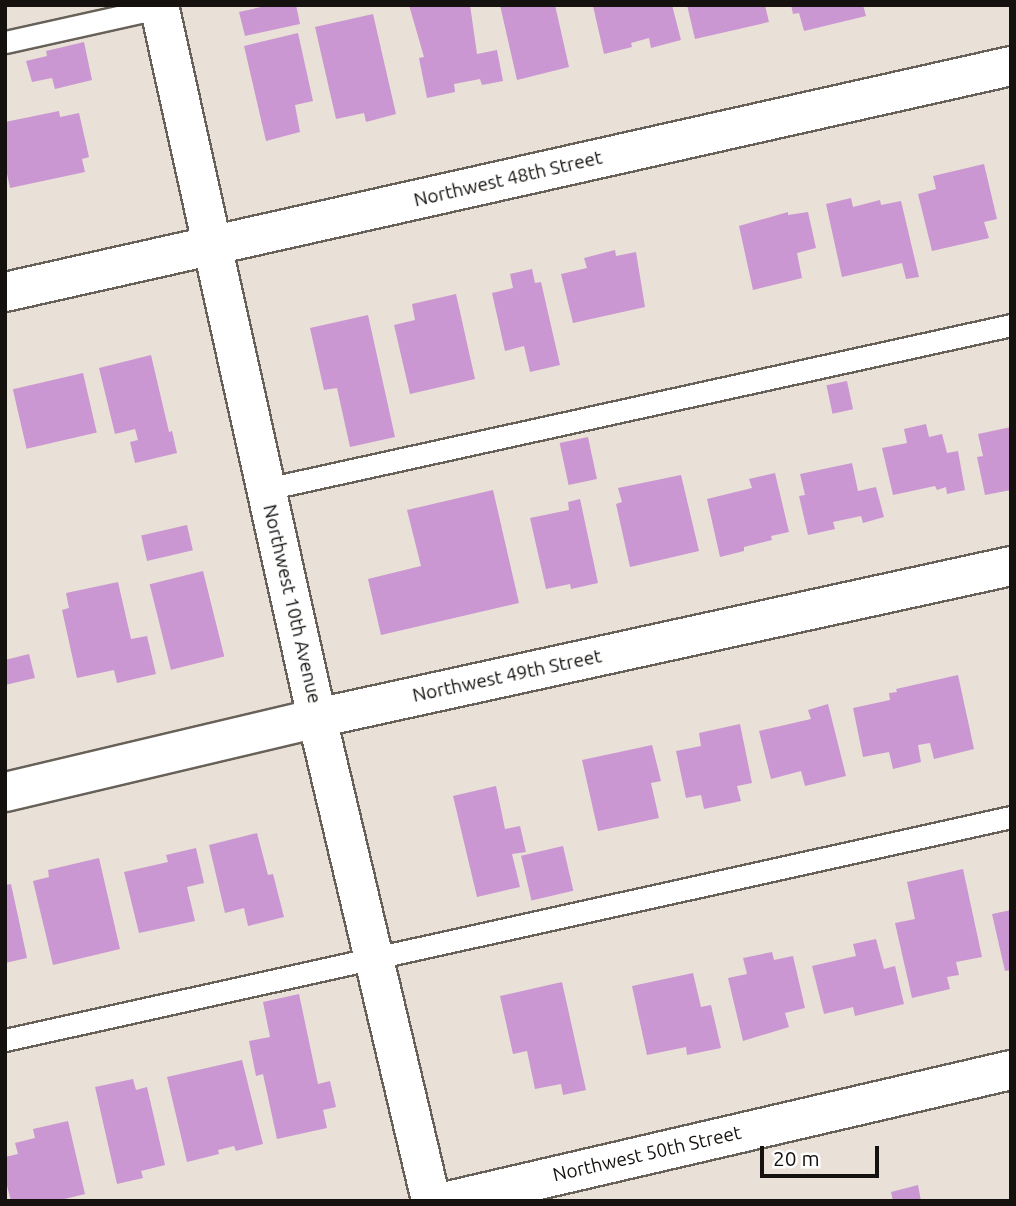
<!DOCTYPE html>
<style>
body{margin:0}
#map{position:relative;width:1016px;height:1206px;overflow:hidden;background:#e9e0d7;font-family:Ubuntu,sans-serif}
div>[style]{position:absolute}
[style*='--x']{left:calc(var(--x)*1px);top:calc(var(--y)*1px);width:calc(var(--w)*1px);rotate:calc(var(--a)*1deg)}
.building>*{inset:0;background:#ca97d2;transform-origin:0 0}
.roads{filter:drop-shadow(2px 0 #686159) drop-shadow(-2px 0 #686159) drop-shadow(0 2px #686159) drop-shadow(0 -2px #686159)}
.service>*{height:21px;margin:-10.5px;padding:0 10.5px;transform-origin:10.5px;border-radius:10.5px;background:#fff}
.minor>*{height:38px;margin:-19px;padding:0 19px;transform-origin:19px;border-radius:19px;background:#fff}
.tertiary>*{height:38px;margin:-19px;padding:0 19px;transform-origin:19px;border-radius:19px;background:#fff}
span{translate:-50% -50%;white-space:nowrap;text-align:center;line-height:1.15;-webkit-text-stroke:5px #fff;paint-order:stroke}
.street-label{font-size:19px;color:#14110e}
.frame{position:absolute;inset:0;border:7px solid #14110e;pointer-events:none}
.scale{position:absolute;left:760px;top:1146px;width:119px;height:32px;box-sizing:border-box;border:4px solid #14110e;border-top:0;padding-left:9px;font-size:21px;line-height:24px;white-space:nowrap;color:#14110e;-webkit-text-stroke:5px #fff;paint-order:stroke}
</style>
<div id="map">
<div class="building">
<div style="clip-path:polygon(270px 5px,296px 5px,300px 24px,245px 36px,239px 12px)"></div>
<div style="clip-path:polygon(409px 5px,470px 5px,477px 54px,497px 50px,503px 81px,482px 85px,480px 79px,454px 84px,455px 92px,427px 98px,419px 58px,424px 57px)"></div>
<div style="clip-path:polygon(500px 5px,555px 5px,569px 67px,517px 80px)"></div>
<div style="clip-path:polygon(672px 5px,681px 40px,651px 48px,649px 38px,631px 43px,632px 47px,604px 54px,593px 6px)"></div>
<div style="clip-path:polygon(687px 5px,765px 5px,769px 22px,695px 39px)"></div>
<div style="clip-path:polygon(791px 5px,863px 5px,866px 16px,804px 31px,799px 13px,793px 14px)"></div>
<div style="clip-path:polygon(373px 14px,396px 114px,366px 122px,364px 113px,336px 119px,315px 27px)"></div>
<div style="clip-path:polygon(298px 33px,313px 101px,295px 105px,300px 132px,266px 141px,244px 46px)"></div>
<div style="clip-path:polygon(84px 42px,92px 80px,55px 89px,52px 78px,32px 82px,26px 61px,47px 56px,46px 51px)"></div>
<div style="clip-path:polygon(59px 111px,60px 117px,79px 113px,89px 157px,82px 159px,85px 172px,10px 188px,5px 164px,5px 122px)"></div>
<div style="clip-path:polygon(984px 164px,997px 219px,984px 222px,989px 238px,932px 251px,918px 194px,936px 189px,933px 176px)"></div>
<div style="clip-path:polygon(851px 198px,853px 207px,880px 200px,881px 205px,901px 201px,919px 277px,906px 279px,902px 263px,842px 277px,826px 204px)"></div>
<div style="clip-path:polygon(788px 212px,788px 215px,808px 212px,816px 248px,797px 253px,802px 278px,753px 290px,739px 226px)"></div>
<div style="clip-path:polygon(615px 250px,616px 256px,636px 252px,645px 307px,573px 323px,561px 274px,587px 268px,584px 258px)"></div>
<div style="clip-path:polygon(532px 269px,535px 283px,541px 282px,560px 365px,530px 372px,524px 346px,505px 351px,492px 293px,513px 288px,510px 274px)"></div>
<div style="clip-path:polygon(456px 294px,475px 379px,410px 394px,394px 325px,415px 320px,412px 304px)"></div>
<div style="clip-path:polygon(368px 315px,395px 437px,350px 447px,337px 388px,324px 390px,310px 328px)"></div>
<div style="clip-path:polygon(151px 355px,169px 432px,172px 431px,177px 453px,135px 463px,130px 442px,138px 440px,135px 429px,115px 434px,99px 368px)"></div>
<div style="left:83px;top:373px;width:61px;height:72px;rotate:77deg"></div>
<div style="left:847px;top:381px;width:29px;height:21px;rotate:78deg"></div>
<div style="clip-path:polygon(926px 424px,929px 437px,942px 434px,947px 453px,958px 451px,965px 490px,947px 494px,946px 487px,937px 490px,935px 486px,893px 495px,882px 448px,907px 443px,904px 429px)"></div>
<div style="clip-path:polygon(1011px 427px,1011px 490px,985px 495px,977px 457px,983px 456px,978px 434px)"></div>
<div style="left:588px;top:437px;width:43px;height:29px;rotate:78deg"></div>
<div style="clip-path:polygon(852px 463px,858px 491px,876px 487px,884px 517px,863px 523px,861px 516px,833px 522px,835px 529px,808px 535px,799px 496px,805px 495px,800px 474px)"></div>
<div style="clip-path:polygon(775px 473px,789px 532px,771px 536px,772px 540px,744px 547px,744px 551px,720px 557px,707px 499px,752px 488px,749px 479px)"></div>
<div style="clip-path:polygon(681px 475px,699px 551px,630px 567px,616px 504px,622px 502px,618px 488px)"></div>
<div style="clip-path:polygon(493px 490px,519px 603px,381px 635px,368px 579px,421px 566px,407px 510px)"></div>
<div style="clip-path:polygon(580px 499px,598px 583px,571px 589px,570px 584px,546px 589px,530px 518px,569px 510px,568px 502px)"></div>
<div style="left:187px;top:525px;width:26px;height:47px;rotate:77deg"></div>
<div style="left:203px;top:571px;width:88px;height:55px;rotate:76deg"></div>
<div style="clip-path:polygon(118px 582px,131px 639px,147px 636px,156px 674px,117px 683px,114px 670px,77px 678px,62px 610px,69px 608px,66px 593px)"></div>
<div style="clip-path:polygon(29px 654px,35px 678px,5px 685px,5px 660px)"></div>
<div style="clip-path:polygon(958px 675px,974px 749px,934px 759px,930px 743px,918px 745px,921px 762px,893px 769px,889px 752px,863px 757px,853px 708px,890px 700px,889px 693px,897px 692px,896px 689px)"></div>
<div style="clip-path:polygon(828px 704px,846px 776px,805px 786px,801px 771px,771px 779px,759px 731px,811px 719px,808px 710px)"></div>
<div style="clip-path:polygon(740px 724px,752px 783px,737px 786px,741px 801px,704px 809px,701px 795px,686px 798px,676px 751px,701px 746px,699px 733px)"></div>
<div style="clip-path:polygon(652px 745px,661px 781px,651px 783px,659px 818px,598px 831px,582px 760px)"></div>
<div style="clip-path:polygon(496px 786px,505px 829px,520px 826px,526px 852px,512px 854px,520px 887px,477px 897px,453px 796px)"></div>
<div style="clip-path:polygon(257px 833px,268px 875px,273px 874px,284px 917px,248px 926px,244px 908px,225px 913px,209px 845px)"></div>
<div style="left:563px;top:846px;width:46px;height:43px;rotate:77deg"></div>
<div style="clip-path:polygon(196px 848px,204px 883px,187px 887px,195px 921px,139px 933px,124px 872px,168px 862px,166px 855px)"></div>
<div style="clip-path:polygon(99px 858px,120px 949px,53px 965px,33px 881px,49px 877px,48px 870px)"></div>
<div style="clip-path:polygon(963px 869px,982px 957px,956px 962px,959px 975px,947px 977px,950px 989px,912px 998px,895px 923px,915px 919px,907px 882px)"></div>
<div style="clip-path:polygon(11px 884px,27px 958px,5px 963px,5px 885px)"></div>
<div style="clip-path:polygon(1011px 910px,1011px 970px,1005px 971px,992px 914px)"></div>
<div style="clip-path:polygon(876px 939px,884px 969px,895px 966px,904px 1004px,855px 1016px,853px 1007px,824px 1014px,812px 966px,856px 956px,853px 944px)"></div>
<div style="clip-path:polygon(772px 952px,774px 960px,793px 956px,805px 1008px,785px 1013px,789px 1027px,743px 1041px,728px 978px,747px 974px,743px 958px)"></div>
<div style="clip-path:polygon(693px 973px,701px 1007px,711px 1005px,721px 1048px,687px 1055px,686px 1047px,647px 1055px,632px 986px)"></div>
<div style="clip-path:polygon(562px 982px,586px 1090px,563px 1095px,561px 1084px,535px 1089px,527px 1051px,513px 1054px,500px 996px)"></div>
<div style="clip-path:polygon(299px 994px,318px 1084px,330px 1081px,336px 1107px,323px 1110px,327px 1128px,277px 1139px,263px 1074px,256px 1076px,249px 1041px,270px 1037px,263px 1002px)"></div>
<div style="clip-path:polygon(242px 1060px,263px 1144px,236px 1151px,234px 1146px,218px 1150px,219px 1154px,187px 1162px,167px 1077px)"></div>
<div style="clip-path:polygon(133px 1079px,136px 1090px,147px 1087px,165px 1165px,141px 1171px,143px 1178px,117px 1184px,95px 1087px)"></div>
<div style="clip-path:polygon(68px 1121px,85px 1194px,56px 1201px,11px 1201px,5px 1178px,5px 1157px,18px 1154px,15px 1143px,35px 1138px,33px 1129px)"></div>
<div style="clip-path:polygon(918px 1185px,921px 1201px,893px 1201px,891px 1192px)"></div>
</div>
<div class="roads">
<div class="service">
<div style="--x:5;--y:42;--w:167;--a:-12.5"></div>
<div style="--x:266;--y:489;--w:763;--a:-12.41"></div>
<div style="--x:5;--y:1040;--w:1030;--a:-12.5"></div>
</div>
<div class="minor">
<div style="--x:5;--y:292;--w:1031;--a:-12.66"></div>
<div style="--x:5;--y:792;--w:321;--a:-13.3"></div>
<div style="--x:317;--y:718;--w:710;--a:-12.35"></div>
<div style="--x:448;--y:1201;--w:578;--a:-13.1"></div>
</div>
<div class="tertiary">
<div style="--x:159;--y:5;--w:730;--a:77.51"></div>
<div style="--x:317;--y:718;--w:496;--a:76.7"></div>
</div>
</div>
<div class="street-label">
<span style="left:508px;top:179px;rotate:-13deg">Northwest 48th Street</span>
<span style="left:292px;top:604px;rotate:77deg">Northwest 10th Avenue</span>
<span style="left:507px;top:676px;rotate:-12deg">Northwest 49th Street</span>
<span style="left:647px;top:1154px;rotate:-13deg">Northwest 50th Street</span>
</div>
<div class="frame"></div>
<div class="scale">20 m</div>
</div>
